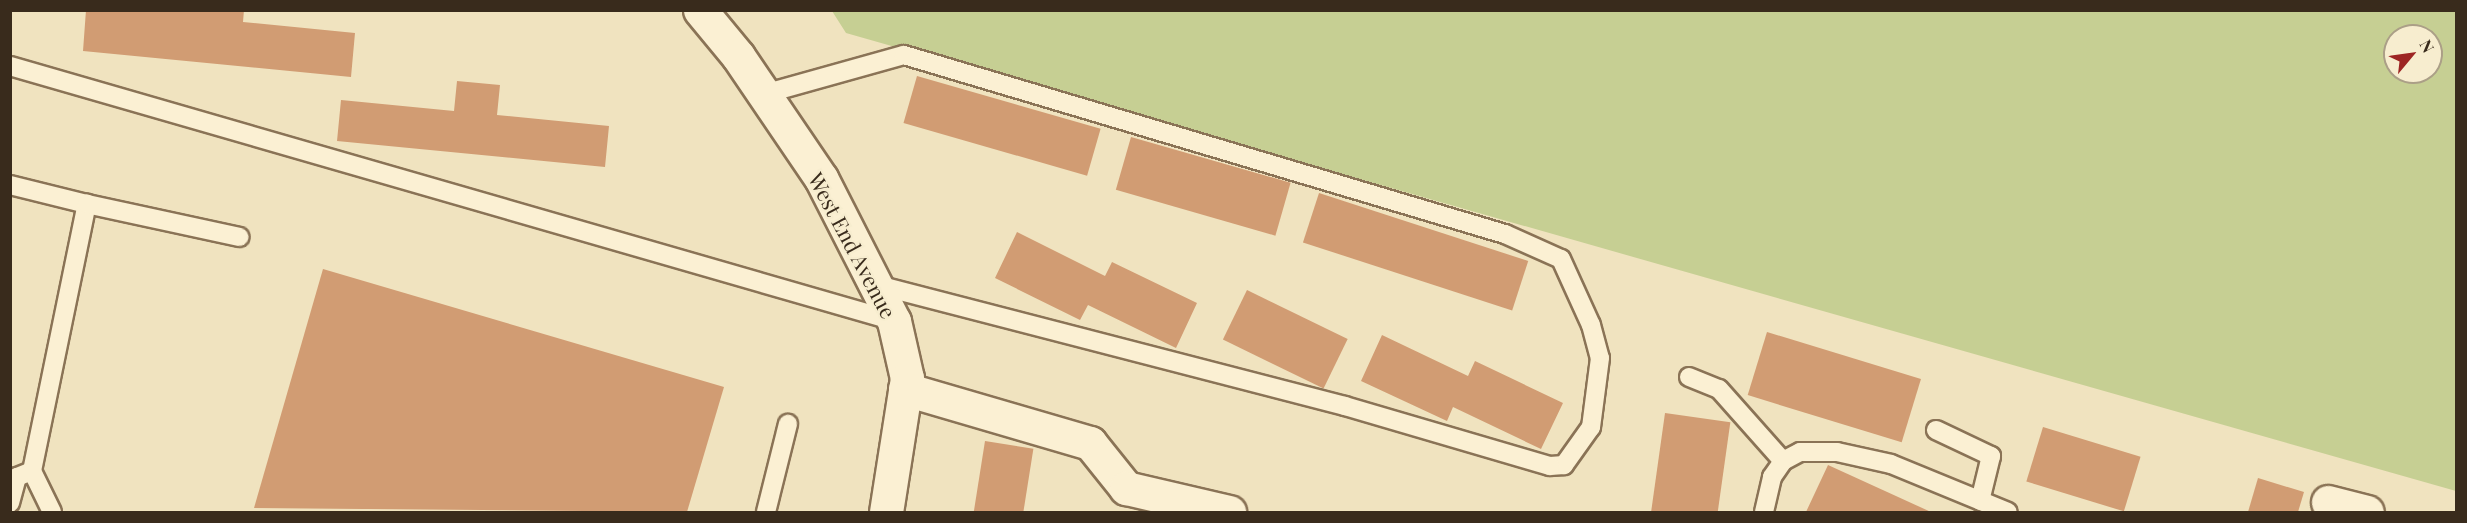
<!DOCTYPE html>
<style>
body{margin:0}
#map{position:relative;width:2467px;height:523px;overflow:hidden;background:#f0e3bf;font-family:"Playfair Display",serif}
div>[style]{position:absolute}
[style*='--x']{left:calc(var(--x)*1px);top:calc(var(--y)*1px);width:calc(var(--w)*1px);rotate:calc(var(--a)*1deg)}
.green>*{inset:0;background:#c6cf93}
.building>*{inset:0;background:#d19c73;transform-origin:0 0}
.roads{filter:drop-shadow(2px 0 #8a7356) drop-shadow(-2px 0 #8a7356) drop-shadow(0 2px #8a7356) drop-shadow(0 -2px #8a7356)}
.service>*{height:18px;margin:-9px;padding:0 9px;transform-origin:9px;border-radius:9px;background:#fbf0d3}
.minor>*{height:33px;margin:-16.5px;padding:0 16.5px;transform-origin:16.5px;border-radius:16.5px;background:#fbf0d3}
span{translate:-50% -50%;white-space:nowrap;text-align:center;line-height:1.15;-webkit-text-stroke:4.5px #f7edcf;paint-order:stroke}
.street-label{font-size:21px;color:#392b1c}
.frame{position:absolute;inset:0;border:12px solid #392b1c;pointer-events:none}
.north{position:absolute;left:2383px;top:24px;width:60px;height:60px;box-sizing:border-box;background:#f7edcf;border:2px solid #ab9f87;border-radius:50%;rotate:61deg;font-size:16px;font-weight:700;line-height:24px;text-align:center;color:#392b1c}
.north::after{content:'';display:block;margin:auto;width:21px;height:27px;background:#9d2523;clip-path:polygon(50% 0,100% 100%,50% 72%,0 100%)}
</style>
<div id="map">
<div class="green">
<div style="clip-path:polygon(evenodd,832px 11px,2456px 11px,2456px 491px,846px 33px,832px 11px,2395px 36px,2431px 36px,2431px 72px,2395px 72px,2395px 36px)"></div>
</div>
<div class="building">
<div style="clip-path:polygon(86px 10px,244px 10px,243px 22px,355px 33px,351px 77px,83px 51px)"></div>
<div style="left:917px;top:76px;width:191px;height:49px;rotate:16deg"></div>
<div style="clip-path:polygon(457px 81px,500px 85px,497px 115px,609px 126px,605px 167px,337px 141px,341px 100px,454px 111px)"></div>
<div style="left:1131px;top:137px;width:166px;height:55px;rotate:16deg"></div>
<div style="left:1319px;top:193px;width:220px;height:52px;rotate:18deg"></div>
<div style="clip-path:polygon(1017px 232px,1105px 276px,1112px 262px,1197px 303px,1176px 348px,1088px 305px,1080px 320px,995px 278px)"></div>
<div style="clip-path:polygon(323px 269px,724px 387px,687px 512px,254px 508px)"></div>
<div style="left:1247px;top:290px;width:112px;height:55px;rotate:26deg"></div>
<div style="left:1767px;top:332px;width:161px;height:66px;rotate:17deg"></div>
<div style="clip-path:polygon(1382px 335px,1468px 376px,1475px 361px,1563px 403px,1541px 449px,1453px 407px,1447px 421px,1361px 381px)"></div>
<div style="left:1665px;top:413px;width:66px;height:100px;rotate:8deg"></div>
<div style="left:2043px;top:427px;width:102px;height:57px;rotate:17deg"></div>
<div style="left:985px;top:441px;width:49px;height:72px;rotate:9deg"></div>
<div style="clip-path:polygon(1828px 465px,1931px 512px,1806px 512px)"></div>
<div style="clip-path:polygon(2258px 478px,2304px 492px,2298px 512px,2248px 512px)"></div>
</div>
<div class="roads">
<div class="service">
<div style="--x:10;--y:66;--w:920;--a:16.09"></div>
<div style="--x:764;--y:94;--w:145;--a:-15.6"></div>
<div style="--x:904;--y:55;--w:627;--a:16.59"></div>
<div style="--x:1505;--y:234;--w:61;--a:24.1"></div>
<div style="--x:1561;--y:259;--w:72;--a:65.6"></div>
<div style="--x:1591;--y:325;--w:34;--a:75"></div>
<div style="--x:1600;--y:358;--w:70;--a:97.4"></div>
<div style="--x:1591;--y:427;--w:47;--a:125.4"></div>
<div style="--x:1564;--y:465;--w:14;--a:176"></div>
<div style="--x:1550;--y:466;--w:214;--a:-163.7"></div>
<div style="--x:1345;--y:406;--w:484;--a:-165.5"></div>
<div style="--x:10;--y:185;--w:79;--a:13.9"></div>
<div style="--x:1689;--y:377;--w:32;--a:22"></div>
<div style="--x:1719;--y:389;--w:96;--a:48.4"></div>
<div style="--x:1936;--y:430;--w:61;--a:25.3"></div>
<div style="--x:1991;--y:456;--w:46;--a:103.7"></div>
<div style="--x:10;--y:503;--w:27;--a:-75"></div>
<div style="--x:17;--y:477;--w:16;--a:-22"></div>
<div style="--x:52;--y:512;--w:46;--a:-116"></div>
<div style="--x:32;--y:471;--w:273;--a:-78.4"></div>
<div style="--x:87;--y:204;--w:156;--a:12.2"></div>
<div style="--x:766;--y:512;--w:91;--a:-76"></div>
<div style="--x:1764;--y:512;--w:36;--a:-77"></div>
<div style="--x:1772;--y:477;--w:19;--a:-55"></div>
<div style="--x:1783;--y:461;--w:19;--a:-28"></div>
<div style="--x:1800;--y:452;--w:37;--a:0"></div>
<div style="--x:1837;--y:452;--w:55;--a:12.5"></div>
<div style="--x:1891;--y:464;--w:126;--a:22.3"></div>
</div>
<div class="minor">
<div style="--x:700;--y:10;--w:60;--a:50.4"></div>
<div style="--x:738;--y:56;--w:148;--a:55.8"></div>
<div style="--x:821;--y:178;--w:161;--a:63"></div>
<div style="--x:894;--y:321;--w:58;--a:77.2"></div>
<div style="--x:907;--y:378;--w:136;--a:98.9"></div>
<div style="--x:905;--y:389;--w:193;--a:16.3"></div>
<div style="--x:1090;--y:443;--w:58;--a:51.3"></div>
<div style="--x:1126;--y:488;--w:106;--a:13.1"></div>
<div style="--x:2328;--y:502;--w:40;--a:14.4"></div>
</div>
</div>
<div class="street-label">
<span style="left:853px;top:245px;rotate:62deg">West End Avenue</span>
</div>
<div class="frame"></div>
<div class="north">N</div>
</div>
